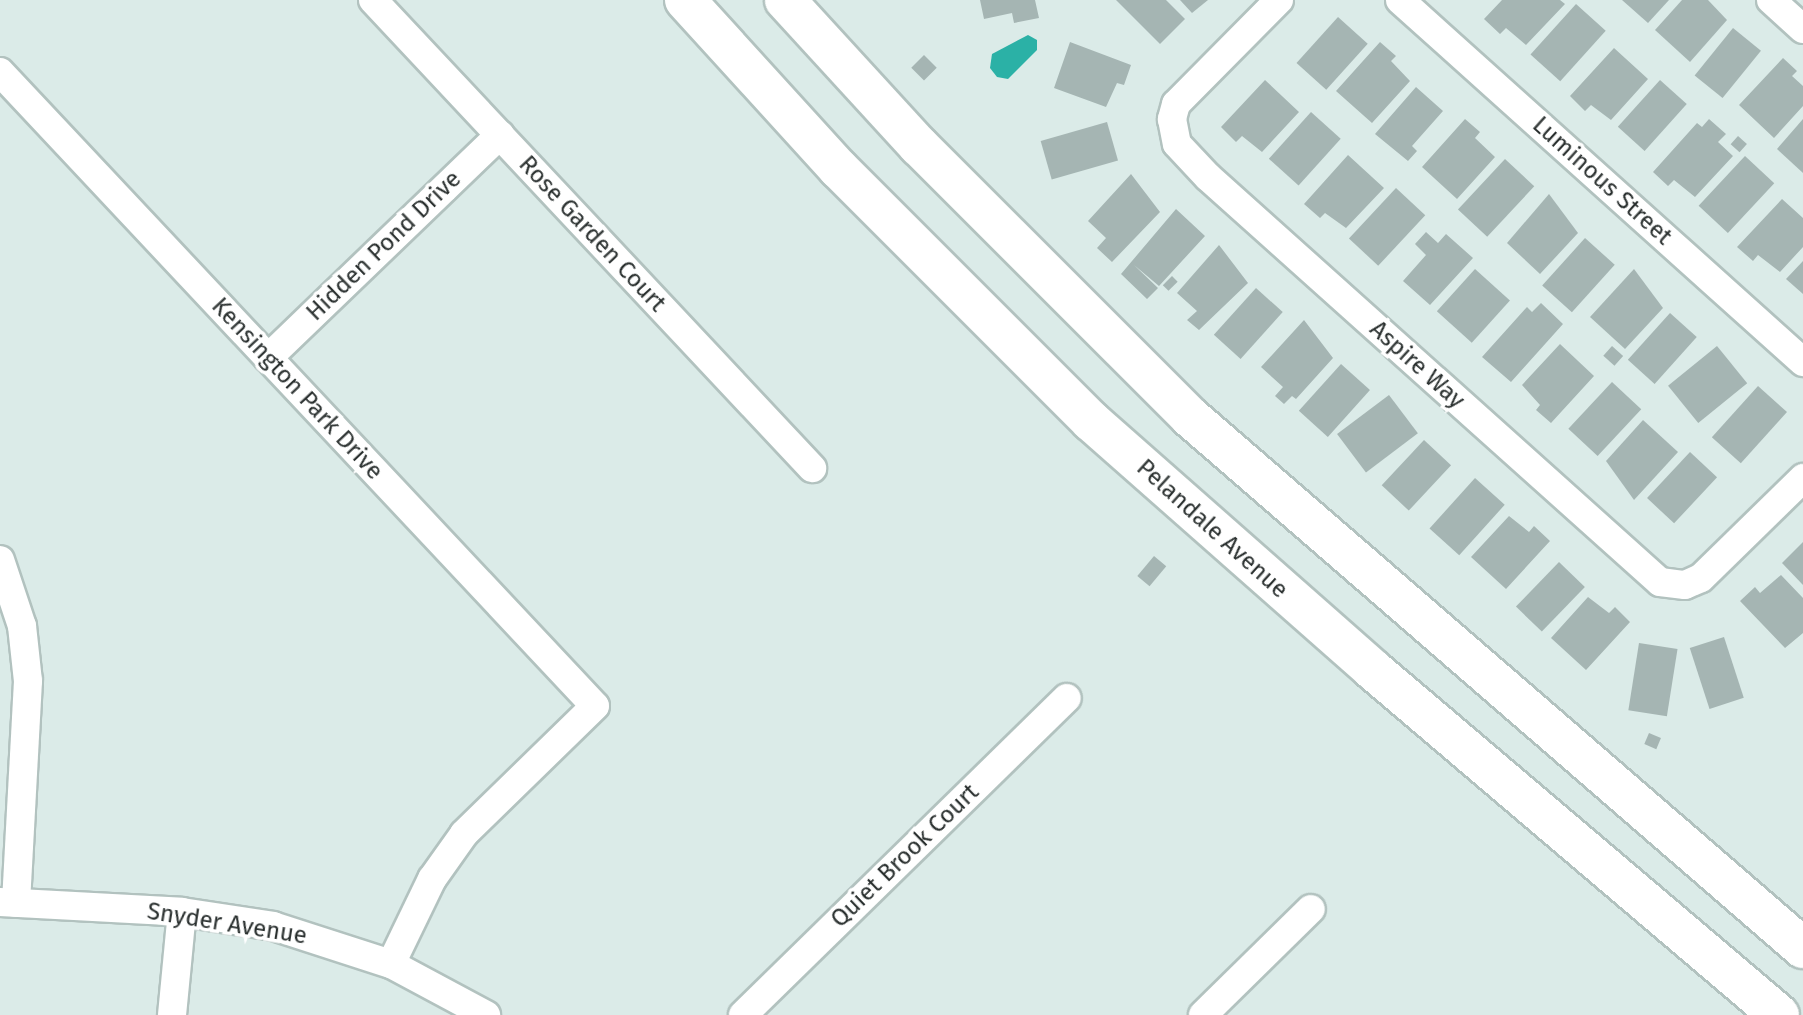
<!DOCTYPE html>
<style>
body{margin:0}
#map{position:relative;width:1803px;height:1015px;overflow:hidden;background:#dbebe8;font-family:"Fira Sans",sans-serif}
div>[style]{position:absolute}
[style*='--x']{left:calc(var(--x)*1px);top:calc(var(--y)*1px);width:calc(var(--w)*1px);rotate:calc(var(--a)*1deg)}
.water>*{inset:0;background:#2bb1a6}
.building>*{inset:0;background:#a5b5b3;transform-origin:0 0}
.roads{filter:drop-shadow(2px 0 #b2c2bf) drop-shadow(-2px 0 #b2c2bf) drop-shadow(0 2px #b2c2bf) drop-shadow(0 -2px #b2c2bf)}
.street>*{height:28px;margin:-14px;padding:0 14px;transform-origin:14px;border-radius:14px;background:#fff}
.secondary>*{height:40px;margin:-20px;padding:0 20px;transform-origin:20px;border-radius:20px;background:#fff}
span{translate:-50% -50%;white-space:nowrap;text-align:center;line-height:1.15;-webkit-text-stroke:7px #fff;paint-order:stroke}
.street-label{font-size:24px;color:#292f2e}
</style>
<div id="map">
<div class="water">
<div style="clip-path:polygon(1028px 35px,1037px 40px,1037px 50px,1008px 79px,997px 77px,990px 68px,992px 54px)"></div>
</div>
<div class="building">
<div style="clip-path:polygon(980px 0,1035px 0,1039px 18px,1014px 23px,1012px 13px,984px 19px)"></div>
<div style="clip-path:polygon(1116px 0,1166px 0,1185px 19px,1160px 44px)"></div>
<div style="clip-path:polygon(1180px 0,1208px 0,1192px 13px)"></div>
<div style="clip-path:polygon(1502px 0,1560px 0,1565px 4px,1526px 45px,1506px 28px,1500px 34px,1484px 19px)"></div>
<div style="clip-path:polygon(1622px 0,1669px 0,1648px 23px)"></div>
<div style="clip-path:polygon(1682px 0,1708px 0,1727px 20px,1690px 62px,1655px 30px)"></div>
<div style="left:1576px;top:4px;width:40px;height:68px;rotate:42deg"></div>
<div style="left:1338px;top:17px;width:40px;height:62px;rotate:42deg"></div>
<div style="left:1733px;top:28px;width:36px;height:61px;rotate:39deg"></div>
<div style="clip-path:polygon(1070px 42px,1131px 65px,1124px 85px,1117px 83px,1106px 107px,1054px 88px)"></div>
<div style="clip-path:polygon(1380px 42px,1396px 56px,1391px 61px,1410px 81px,1372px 123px,1336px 91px)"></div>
<div style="clip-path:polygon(1614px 48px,1648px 79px,1611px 120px,1591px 105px,1585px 111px,1570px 96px)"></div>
<div style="left:924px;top:55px;width:18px;height:18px;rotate:45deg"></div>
<div style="clip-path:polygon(1783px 58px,1797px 71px,1792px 76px,1803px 86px,1803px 106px,1774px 138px,1739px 105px)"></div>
<div style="clip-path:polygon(1265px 80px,1299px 112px,1262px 152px,1242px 136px,1236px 142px,1221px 127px)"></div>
<div style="left:1660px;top:80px;width:36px;height:63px;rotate:42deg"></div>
<div style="clip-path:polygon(1416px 87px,1443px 111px,1412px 146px,1417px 151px,1408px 161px,1375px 134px)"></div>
<div style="left:1311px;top:112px;width:40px;height:63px;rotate:42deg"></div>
<div style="clip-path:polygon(1465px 119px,1480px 132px,1475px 138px,1495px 157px,1457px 199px,1422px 167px)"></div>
<div style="clip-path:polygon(1709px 119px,1726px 134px,1718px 142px,1733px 156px,1695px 197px,1674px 180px,1668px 186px,1653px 172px,1697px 123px,1702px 127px)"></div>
<div style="clip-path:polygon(1803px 119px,1803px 173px,1777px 149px)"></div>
<div style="left:1107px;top:122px;width:40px;height:69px;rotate:74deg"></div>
<div style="left:1738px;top:136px;width:12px;height:11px;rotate:42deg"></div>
<div style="clip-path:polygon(1348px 155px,1384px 188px,1346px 228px,1325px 213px,1320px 218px,1304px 204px)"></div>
<div style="left:1745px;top:156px;width:40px;height:68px;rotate:43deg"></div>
<div style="left:1505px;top:159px;width:40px;height:69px;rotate:43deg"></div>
<div style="clip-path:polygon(1131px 174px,1160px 212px,1112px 262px,1097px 248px,1106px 238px,1088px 221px)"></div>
<div style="left:1396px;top:188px;width:40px;height:69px;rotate:43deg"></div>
<div style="clip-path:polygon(1549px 194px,1578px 233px,1540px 274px,1507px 243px)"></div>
<div style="clip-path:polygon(1782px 199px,1803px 218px,1803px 247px,1780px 272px,1758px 255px,1753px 261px,1737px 247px)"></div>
<div style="clip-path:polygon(1176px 209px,1205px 236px,1159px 286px,1134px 265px,1158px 288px,1147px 299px,1121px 274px)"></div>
<div style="clip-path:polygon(1426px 232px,1438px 243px,1446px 234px,1473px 258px,1430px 305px,1403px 281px,1426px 255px,1415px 244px)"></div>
<div style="left:1585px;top:238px;width:40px;height:64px;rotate:42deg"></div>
<div style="clip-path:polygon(1219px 245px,1248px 283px,1199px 330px,1187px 320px,1197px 311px,1177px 293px)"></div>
<div style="clip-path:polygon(1803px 261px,1803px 294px,1786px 279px)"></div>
<div style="left:1475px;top:269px;width:47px;height:57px;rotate:42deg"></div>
<div style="clip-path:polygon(1634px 269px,1663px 308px,1625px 349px,1590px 317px)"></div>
<div style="left:1172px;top:276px;width:8px;height:13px;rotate:45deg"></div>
<div style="left:1256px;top:288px;width:36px;height:63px;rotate:42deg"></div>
<div style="clip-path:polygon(1541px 303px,1563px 324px,1511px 382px,1482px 357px,1527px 307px,1532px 312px)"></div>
<div style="left:1670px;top:313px;width:36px;height:63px;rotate:42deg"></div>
<div style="clip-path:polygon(1304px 320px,1333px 358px,1296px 399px,1292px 396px,1284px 404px,1275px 396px,1283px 387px,1261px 367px)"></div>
<div style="clip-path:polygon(1560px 344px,1594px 376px,1551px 423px,1536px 410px,1540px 405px,1522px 385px)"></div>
<div style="left:1612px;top:346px;width:15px;height:13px;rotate:42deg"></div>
<div style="left:1717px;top:346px;width:48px;height:63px;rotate:51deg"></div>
<div style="left:1341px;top:364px;width:39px;height:63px;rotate:42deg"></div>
<div style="left:1612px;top:382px;width:40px;height:64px;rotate:43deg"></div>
<div style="left:1758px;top:386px;width:39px;height:69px;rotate:42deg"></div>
<div style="left:1389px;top:395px;width:48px;height:65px;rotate:53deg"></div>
<div style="clip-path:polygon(1643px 420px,1678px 452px,1634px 500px,1606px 461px)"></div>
<div style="left:1424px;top:440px;width:37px;height:62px;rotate:43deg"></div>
<div style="left:1690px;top:452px;width:37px;height:63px;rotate:43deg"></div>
<div style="left:1475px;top:478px;width:40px;height:68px;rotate:42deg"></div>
<div style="clip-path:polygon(1509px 516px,1529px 532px,1534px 526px,1550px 541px,1506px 589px,1471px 557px)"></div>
<div style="clip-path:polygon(1803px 542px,1803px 585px,1782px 563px)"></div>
<div style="left:1154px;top:556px;width:16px;height:26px;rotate:40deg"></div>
<div style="left:1559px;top:562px;width:36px;height:62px;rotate:44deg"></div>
<div style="clip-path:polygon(1781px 575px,1803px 598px,1803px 633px,1785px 648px,1740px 601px,1755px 587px,1760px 593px)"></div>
<div style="clip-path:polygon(1588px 597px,1609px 613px,1615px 607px,1630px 622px,1586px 670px,1551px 638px)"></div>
<div style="left:1724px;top:637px;width:64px;height:36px;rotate:72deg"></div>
<div style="left:1639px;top:643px;width:39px;height:68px;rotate:9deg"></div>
<div style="left:1649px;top:733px;width:13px;height:12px;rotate:23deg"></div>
</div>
<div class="roads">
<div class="street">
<div style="--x:373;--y:0;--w:642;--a:46.83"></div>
<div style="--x:1279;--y:0;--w:146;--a:134.7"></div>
<div style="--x:1176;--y:104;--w:16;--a:105"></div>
<div style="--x:1172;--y:119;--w:25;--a:79"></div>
<div style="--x:1177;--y:144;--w:45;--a:46.8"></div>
<div style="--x:1208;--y:177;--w:607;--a:41.86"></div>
<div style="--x:1660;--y:582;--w:25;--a:7"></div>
<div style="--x:1685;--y:585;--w:17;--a:-24"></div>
<div style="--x:1701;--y:578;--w:143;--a:-44.4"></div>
<div style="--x:1400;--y:0;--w:542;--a:41.93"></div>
<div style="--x:1771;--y:0;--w:43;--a:42.2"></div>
<div style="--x:0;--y:72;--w:869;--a:46.82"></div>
<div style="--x:595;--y:706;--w:183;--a:135.7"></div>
<div style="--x:464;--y:834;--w:55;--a:125.4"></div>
<div style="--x:432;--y:879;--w:94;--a:115.8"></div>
<div style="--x:268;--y:358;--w:322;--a:-43.9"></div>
<div style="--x:0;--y:560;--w:70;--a:71.6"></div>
<div style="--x:22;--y:626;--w:55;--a:83.8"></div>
<div style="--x:28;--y:681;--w:222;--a:93.1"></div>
<div style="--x:0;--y:902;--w:182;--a:3.1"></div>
<div style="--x:182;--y:912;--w:92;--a:8.7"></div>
<div style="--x:273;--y:926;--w:124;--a:17.9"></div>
<div style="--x:391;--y:964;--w:108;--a:28.2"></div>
<div style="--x:172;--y:1015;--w:103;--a:-84.5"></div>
<div style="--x:743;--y:1015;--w:453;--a:-44.4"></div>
<div style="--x:1203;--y:1015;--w:151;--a:-44.5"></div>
</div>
<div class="secondary">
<div style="--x:685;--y:0;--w:229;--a:47.7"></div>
<div style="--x:839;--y:169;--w:356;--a:45"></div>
<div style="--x:1091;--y:421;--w:375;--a:41.4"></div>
<div style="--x:1372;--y:669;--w:534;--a:40.37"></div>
<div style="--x:785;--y:0;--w:198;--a:47.5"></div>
<div style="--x:919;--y:146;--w:383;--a:45"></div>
<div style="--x:1190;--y:417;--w:811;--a:40.9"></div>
</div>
</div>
<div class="street-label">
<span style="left:1602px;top:181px;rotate:42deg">Luminous Street</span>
<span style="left:592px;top:234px;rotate:47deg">Rose Garden Court</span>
<span style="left:384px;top:246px;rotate:-44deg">Hidden Pond Drive</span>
<span style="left:1417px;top:365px;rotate:42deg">Aspire Way</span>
<span style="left:297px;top:389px;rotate:47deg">Kensington Park Drive</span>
<span style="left:1212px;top:529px;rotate:42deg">Pelandale Avenue</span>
<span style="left:905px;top:856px;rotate:-44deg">Quiet Brook Court</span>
<span style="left:227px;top:924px;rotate:9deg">Snyder Avenue</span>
</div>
</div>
